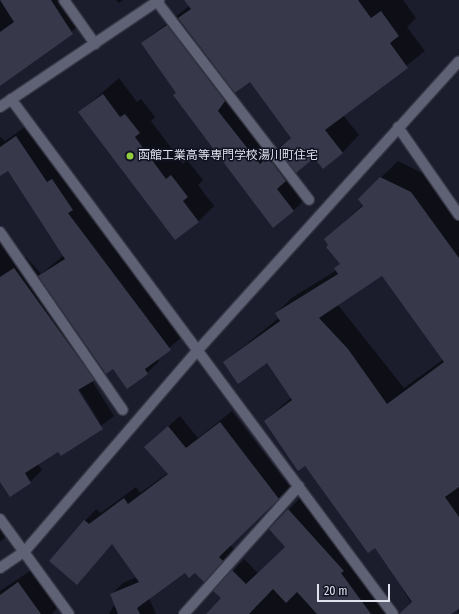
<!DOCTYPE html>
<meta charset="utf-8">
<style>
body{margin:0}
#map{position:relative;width:459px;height:614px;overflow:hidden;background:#1b1c2c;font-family:"Fira Sans Condensed","Noto Sans JP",sans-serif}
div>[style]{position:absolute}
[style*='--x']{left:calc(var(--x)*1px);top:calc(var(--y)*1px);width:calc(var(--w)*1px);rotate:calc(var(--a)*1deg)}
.shadow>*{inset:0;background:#0007}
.building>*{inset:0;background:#37394b}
.roads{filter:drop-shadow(1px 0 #363644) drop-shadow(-1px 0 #363644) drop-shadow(0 1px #363644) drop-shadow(0 -1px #363644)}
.minor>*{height:10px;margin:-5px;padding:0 5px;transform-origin:5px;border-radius:5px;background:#5f6175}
.tertiary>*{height:10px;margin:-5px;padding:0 5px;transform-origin:5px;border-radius:5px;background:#5f6175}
.dots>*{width:11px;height:11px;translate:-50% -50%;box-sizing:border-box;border:2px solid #121322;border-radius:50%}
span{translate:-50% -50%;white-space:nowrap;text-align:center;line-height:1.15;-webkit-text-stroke:3px #121322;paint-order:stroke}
.poi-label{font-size:12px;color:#e0e2ee}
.left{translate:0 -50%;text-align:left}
.scale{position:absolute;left:317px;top:584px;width:73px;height:18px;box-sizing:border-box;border:2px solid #e0e2ee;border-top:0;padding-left:5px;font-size:12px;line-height:14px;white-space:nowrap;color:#e0e2ee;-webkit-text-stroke:3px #121322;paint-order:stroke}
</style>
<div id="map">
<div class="shadow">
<div style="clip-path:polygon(0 0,70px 0,84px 22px,0 85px)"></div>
<div style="clip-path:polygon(116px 0,123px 0,119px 3px)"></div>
<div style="clip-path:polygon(evenodd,197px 0,403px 0,416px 18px,407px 27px,425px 51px,343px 115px,359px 135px,343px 152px,323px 168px,314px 157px,288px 178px,305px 199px,293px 211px,177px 93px,142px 43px,197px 0,251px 80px,292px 137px,272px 153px,229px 99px,251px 80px)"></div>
<div style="clip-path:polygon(119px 78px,137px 102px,141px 99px,155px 117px,151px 121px,183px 164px,187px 160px,203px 180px,198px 185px,214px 206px,198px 222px,80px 112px)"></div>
<div style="clip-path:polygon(evenodd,28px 125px,182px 337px,157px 358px,159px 361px,147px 373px,113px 368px,104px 370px,92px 381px,114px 416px,61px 455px,59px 450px,38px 464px,42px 470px,30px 482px,0 480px,0 239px,17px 263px,26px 257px,41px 274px,64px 255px,8px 169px,0 175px,0 137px,5px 141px,28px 125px,77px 386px,103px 427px,75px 387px,77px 386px)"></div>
<div style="clip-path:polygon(evenodd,398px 161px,428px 176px,459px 219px,459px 614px,457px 609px,450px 614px,418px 614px,376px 546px,265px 421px,291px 398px,267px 362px,224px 362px,279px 318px,276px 313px,293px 297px,337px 270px,341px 263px,325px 239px,363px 205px,359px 199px,398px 161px,382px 275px,444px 359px,404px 388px,338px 305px,382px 275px)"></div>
<div style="clip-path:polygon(232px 411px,290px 487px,230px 545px,234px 549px,215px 569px,185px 572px,149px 598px,156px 614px,109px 614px,115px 604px,111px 595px,123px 583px,137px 577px,112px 543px,85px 521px,96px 509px,101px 513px,136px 487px,140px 493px,168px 473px,145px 447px,180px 416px,198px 438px)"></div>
<div style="clip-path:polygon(300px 498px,355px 559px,390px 614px,207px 614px,222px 598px,215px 591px,244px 559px,258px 573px,286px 547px,270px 529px)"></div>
<div style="clip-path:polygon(0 517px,10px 532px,0 542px)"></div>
<div style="clip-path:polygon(30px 571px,57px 608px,52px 614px,0 614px,0 591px)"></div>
</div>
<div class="building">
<div style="clip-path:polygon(0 0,51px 0,73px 34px,0 86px,0 32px,14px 22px)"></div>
<div style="clip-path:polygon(184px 0,358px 0,371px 18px,381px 11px,399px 36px,390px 43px,408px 68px,325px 130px,343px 153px,323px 169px,314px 158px,296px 173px,278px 149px,291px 138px,250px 82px,235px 93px,178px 18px,191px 9px)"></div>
<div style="clip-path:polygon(167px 25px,225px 101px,218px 111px,260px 164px,268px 157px,286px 181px,277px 189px,294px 211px,273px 228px,173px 95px,176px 93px,141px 43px)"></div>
<div style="clip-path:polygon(103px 94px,120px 117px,125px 114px,140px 133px,135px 137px,166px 179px,171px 175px,188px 197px,183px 201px,199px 222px,175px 240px,78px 112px)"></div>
<div style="clip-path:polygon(16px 136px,47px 182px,52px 179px,73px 210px,68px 213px,171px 350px,145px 369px,148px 374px,127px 389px,113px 369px,106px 374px,38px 276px,65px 259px,8px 171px,0 176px,0 147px)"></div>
<div style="clip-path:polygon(evenodd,380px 177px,411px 192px,459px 258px,459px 487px,445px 497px,459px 517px,459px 609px,451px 614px,399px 614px,412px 602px,375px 548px,368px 553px,305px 466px,298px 471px,264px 421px,292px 400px,267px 363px,238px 384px,223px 362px,280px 321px,275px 313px,338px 274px,334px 268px,340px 264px,326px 247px,328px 245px,324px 239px,363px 206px,358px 199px,380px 177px,382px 276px,444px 362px,387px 404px,348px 349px,319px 318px,382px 276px)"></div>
<div style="clip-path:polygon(14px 268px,95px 380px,78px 390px,103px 429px,61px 456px,58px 452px,25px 473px,31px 483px,10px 497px,0 482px,0 277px)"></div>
<div style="clip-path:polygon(220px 422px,279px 499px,219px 557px,223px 561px,204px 582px,195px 573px,189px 578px,185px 573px,137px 608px,140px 614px,118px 614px,110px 594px,139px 582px,112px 544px,77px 585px,49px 561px,84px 520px,89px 524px,124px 498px,128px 504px,168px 474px,144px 447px,168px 426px,186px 448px)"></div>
<div style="clip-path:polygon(288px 509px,344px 571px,341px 573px,371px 614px,317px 614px,297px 592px,286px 603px,273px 589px,249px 614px,206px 614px,221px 598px,213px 591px,232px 570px,246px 584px,285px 547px,269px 529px)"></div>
<div style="clip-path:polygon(18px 582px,41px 614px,0 614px,0 595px)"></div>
</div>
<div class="roads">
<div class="minor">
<div style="--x:64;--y:0;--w:54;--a:54.8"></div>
<div style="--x:158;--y:3;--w:248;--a:52.5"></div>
<div style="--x:11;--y:99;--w:641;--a:53.43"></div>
<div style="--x:0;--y:107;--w:192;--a:-33.9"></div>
<div style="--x:0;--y:232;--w:216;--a:55.4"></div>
<div style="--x:0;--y:519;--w:117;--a:54"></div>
<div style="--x:184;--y:614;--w:172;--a:-48.1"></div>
</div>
<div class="tertiary">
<div style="--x:398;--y:127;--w:107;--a:55.3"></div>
<div style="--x:0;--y:568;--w:30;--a:-34"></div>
<div style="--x:25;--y:551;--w:265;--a:-49.3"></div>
<div style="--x:198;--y:350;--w:389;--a:-47.9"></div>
</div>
</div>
<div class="dots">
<div style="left:130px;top:156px;background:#90cd41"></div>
</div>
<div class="poi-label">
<span class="left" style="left:138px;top:156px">函館工業高等専門学校湯川町住宅</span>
</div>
<div class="scale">20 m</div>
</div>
